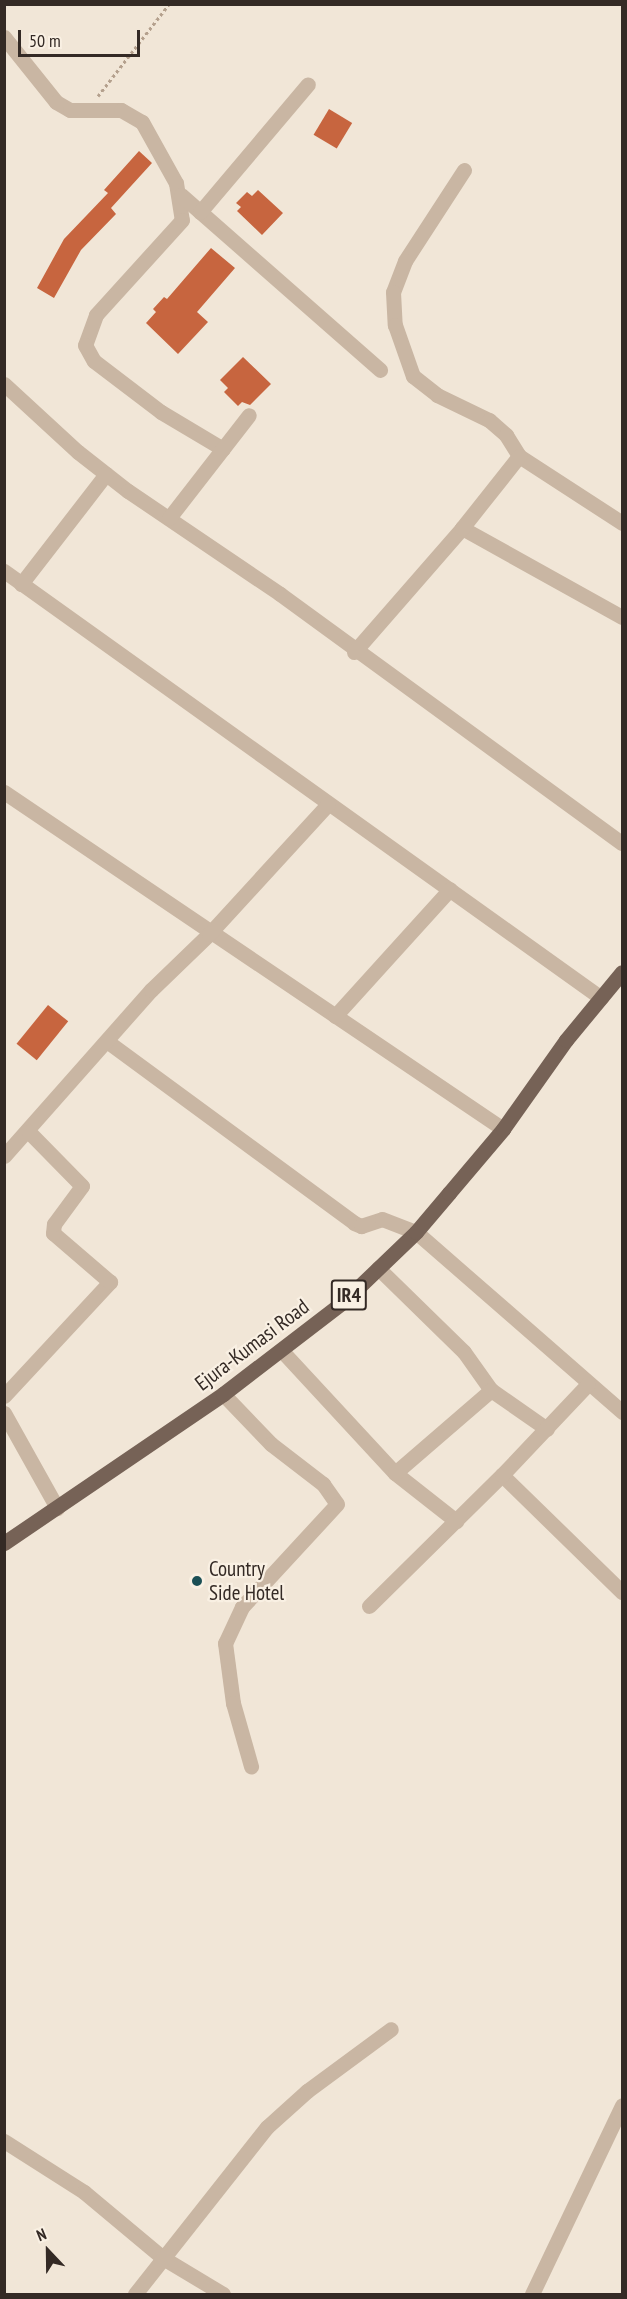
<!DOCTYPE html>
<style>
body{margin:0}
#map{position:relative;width:627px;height:2299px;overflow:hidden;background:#f1e6d7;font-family:"PT Sans Narrow",sans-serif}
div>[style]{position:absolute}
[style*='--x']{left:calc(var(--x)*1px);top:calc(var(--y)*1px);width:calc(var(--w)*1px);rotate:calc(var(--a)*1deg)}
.building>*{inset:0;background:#c7653f;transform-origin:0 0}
.path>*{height:3px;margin-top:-1.5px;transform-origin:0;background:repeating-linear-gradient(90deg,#b4a08d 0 3px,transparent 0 6px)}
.minor>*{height:15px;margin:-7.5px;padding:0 7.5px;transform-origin:7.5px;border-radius:7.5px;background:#c9b6a3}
.primary>*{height:15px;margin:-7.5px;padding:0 7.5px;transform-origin:7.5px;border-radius:7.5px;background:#766256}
.dots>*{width:16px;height:16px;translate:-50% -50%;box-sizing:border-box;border:3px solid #f9f0e3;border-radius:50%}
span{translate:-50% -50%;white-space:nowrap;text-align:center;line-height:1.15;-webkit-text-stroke:4.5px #f9f0e3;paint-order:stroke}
.shield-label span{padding:2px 4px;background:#f9f0e3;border:2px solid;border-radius:4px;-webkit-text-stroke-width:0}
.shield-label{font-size:20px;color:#342a25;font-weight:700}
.street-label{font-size:21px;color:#342a25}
.poi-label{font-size:21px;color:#342a25}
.left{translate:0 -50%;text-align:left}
.frame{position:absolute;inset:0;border:6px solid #342a25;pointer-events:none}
.north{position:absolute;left:18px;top:2221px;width:60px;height:60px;-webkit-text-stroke:4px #f9f0e3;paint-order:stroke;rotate:338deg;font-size:16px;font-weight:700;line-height:24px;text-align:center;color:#342a25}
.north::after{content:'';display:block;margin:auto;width:21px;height:27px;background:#342a25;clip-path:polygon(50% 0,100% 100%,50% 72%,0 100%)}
.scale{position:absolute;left:18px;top:30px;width:122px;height:27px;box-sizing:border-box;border:3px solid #342a25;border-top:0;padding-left:8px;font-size:18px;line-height:21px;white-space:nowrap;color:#342a25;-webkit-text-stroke:4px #f9f0e3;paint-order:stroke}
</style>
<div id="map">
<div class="building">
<div style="left:329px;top:109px;width:27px;height:30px;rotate:31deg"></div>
<div style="clip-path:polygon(139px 151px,152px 163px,111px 208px,116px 214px,81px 250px,54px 298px,37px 288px,64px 239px,108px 193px,104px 190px)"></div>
<div style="clip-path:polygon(258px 190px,283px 213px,262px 235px,237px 211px,241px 207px,236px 203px,247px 192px,252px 196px)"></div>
<div style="clip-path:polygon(211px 248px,235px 268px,197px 312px,208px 322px,178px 354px,146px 323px,156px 312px,153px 309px,164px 297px,167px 299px)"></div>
<div style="clip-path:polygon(243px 357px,271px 384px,250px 405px,242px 402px,238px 406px,224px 392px,228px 388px,220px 380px)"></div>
<div style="left:48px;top:1005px;width:26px;height:50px;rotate:39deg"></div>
</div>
<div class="path">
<div style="--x:98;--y:96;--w:116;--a:-52.3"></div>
</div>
<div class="minor">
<div style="--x:4;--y:37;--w:83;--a:51.3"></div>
<div style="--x:56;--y:102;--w:16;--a:30"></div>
<div style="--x:70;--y:110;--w:51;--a:0"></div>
<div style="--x:121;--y:110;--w:24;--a:30"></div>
<div style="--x:142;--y:122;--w:70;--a:60.9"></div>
<div style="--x:176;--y:183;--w:37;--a:81"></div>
<div style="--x:182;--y:220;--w:128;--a:132.2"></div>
<div style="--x:96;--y:315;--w:32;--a:110"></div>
<div style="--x:85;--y:345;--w:18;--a:61"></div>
<div style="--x:94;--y:361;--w:84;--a:37.3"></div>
<div style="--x:161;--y:412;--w:72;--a:30.8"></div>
<div style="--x:464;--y:170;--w:108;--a:123"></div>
<div style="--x:405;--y:261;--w:33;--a:111"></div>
<div style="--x:393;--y:292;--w:33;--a:87"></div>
<div style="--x:395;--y:325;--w:54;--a:70.6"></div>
<div style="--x:413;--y:376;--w:31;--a:38"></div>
<div style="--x:437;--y:395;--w:58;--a:25.7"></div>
<div style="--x:489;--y:420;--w:23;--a:41"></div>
<div style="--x:506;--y:435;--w:25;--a:58"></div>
<div style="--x:519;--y:456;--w:123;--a:33"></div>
<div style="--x:181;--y:195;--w:265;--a:41.3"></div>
<div style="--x:200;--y:212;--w:167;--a:-49.8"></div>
<div style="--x:4;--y:384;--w:100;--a:42.6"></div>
<div style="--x:78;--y:452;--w:63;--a:38"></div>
<div style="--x:128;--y:491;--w:184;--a:34.1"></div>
<div style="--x:280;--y:594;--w:423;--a:36.1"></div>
<div style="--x:169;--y:518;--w:130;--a:-52.2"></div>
<div style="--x:462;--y:528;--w:183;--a:29.1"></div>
<div style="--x:4;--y:571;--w:734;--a:35.57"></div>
<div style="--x:21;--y:584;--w:139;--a:-52.3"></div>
<div style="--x:354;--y:652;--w:164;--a:-48.9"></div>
<div style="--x:462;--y:528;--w:92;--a:-51.6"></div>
<div style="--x:4;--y:792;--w:602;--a:34.03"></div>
<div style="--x:335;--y:1016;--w:171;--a:-47.8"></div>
<div style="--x:108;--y:1042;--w:305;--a:36.3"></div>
<div style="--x:354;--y:1223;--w:8;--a:23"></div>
<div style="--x:361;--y:1226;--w:22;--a:-18"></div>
<div style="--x:382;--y:1219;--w:36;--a:21"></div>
<div style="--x:416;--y:1232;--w:274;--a:41.1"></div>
<div style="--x:4;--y:1156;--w:222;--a:-48.5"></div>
<div style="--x:151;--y:990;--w:81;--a:-44"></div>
<div style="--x:209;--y:934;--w:176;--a:-47.5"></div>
<div style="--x:378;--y:1268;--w:120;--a:44.3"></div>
<div style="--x:464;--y:1352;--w:47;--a:54.6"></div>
<div style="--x:491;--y:1390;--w:68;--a:34.9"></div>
<div style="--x:282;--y:1351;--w:166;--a:47.2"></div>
<div style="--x:395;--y:1473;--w:78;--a:38.2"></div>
<div style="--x:223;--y:1394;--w:69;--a:46.2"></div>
<div style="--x:271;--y:1444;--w:66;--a:37.6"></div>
<div style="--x:323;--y:1484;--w:24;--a:55"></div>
<div style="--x:337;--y:1504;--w:140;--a:132.7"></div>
<div style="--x:242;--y:1607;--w:40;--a:115"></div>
<div style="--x:225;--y:1643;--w:61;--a:82.4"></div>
<div style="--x:233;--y:1703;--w:66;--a:74.1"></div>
<div style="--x:4;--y:1396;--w:156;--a:-47.1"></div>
<div style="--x:110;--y:1282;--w:75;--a:-139.3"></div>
<div style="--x:53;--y:1233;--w:9;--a:-84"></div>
<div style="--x:54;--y:1224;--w:47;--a:-53.6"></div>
<div style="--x:82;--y:1186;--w:76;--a:-134.5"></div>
<div style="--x:4;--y:1413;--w:109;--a:60.8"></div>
<div style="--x:395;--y:1473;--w:127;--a:-40.8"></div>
<div style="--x:502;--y:1475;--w:168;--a:44.3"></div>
<div style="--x:369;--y:1606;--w:187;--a:-44.6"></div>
<div style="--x:502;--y:1475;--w:125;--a:-46.6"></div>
<div style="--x:4;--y:2141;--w:95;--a:32.5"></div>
<div style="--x:84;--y:2192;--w:103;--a:39.9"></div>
<div style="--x:163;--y:2258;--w:70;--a:31"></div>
<div style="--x:135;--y:2294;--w:213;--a:-51.7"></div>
<div style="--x:267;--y:2127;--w:54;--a:-42"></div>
<div style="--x:307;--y:2091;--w:104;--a:-36.4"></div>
<div style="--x:532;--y:2294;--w:209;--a:-64.5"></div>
</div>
<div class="primary">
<div style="--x:4;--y:1543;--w:265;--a:-34.2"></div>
<div style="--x:223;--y:1394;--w:151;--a:-37.5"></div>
<div style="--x:343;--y:1302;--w:101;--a:-43.8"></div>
<div style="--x:416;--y:1232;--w:51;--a:-49.8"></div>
<div style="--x:449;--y:1193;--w:84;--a:-49.8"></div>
<div style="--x:503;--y:1129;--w:109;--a:-54.7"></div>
<div style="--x:566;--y:1040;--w:88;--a:-50.5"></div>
</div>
<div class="dots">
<div style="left:197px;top:1581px;background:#1b4f55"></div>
</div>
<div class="shield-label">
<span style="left:349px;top:1295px">IR4</span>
</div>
<div class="street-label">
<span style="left:252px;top:1345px;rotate:-37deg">Ejura-Kumasi Road</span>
</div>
<div class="poi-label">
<span class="left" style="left:209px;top:1581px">Country<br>Side Hotel</span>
</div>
<div class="frame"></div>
<div class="north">N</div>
<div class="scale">50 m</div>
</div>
